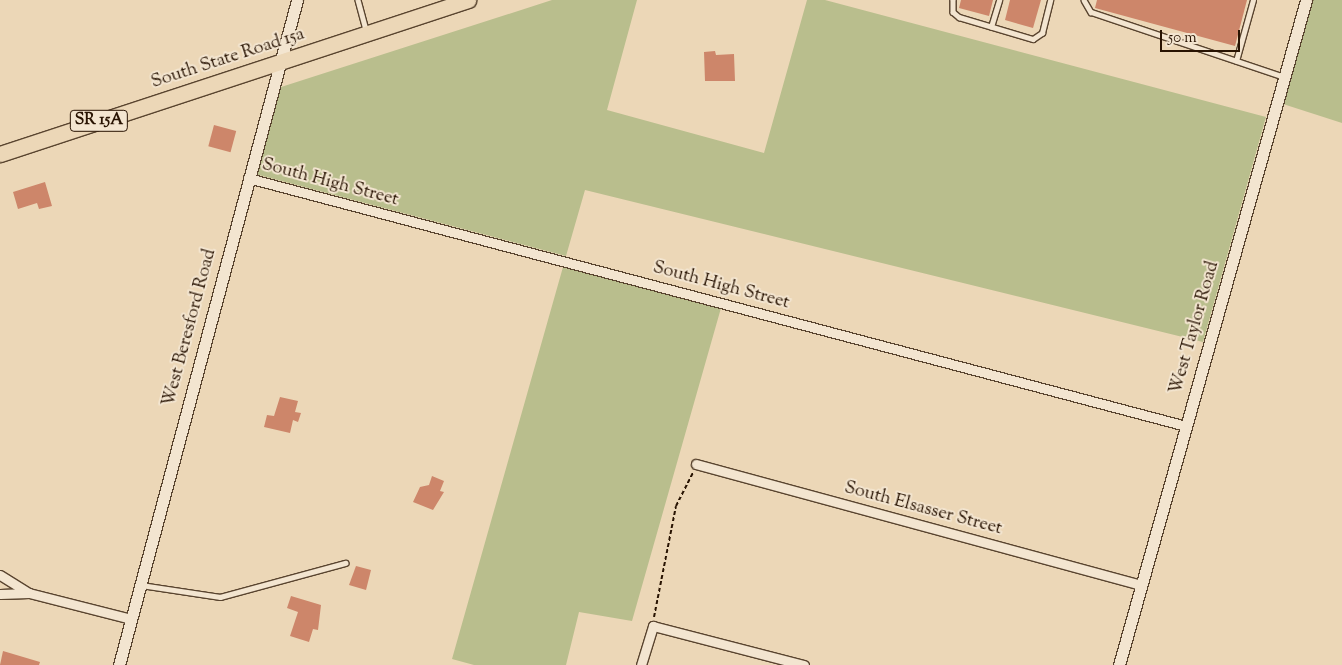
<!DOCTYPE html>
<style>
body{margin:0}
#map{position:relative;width:1342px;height:665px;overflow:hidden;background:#ecd7b7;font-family:"Sorts Mill Goudy",serif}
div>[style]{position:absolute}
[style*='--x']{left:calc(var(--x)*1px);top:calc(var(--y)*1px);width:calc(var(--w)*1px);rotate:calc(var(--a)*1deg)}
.green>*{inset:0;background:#b9be8d}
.building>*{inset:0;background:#cd866a;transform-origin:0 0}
.path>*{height:2px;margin-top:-1px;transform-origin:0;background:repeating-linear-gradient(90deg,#281302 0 4px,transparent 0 6.5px)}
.roads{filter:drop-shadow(1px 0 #59442f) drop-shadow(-1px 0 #59442f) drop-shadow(0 1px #59442f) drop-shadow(0 -1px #59442f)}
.service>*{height:4.5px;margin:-2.25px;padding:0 2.25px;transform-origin:2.25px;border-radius:2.25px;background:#f3e5d0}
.minor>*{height:9px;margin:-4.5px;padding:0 4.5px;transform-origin:4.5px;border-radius:4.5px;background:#f3e5d0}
.tertiary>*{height:11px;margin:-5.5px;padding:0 5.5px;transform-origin:5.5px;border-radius:5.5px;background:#f3e5d0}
.trunk>*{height:15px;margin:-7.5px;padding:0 7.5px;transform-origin:7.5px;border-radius:7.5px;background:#ecd7b7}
span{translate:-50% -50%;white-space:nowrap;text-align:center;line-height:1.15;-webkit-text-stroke:4px #f3e5d0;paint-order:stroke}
.shield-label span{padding:1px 4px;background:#f3e5d0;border:1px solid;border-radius:4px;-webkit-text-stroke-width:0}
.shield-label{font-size:16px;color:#281302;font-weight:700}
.street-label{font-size:18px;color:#281302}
.scale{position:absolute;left:1160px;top:30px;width:80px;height:22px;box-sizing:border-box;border:2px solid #281302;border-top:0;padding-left:6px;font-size:15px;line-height:18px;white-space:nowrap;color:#281302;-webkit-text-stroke:4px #f3e5d0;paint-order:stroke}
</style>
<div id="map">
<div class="green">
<div style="clip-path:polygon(552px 0,637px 0,607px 110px,764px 153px,807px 0,825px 0,1266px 117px,1203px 342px,585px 190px,566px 256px,255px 174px,278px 88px)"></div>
<div style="clip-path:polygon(1313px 0,1342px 0,1342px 123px,1283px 104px)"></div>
<div style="clip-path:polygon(563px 267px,721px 308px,632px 621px,579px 612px,566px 665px,474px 665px,452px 659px)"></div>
</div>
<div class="building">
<div style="clip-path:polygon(961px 0,993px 0,989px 16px,959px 8px)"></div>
<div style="clip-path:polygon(1010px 0,1041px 0,1033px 28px,1005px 20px)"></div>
<div style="clip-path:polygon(1097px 0,1247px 0,1235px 46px,1095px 8px)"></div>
<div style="clip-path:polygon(715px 51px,716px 55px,734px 54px,735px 81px,705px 81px,704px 52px)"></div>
<div style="left:214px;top:125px;width:23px;height:22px;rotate:15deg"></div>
<div style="clip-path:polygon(45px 182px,52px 206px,39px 209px,37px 203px,18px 209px,13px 192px)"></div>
<div style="clip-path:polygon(280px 397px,298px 401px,295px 412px,301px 413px,298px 422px,293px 420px,290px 433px,264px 427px,267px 415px,274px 416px)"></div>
<div style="clip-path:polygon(432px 476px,444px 481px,440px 491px,444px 492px,433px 510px,413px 502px,420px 487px,429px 485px)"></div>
<div style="clip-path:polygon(356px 566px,371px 570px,366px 590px,349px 585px)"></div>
<div style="clip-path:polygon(291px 596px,321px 605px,318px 630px,313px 629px,309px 642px,290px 636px,298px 612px,287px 608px)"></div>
<div style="clip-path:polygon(3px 651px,40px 662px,39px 665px,0 665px)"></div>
</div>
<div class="path">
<div style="--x:654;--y:617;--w:113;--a:-78.8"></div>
<div style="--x:676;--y:506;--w:37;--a:-63"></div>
</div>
<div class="roads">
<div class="service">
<div style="--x:358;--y:0;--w:30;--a:75"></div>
<div style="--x:953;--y:0;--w:12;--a:90"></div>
<div style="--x:953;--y:12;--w:8;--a:40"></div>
<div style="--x:959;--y:17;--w:77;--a:16.6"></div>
<div style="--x:1033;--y:39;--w:11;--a:-34"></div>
<div style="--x:1042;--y:33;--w:34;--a:-76"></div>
<div style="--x:1084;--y:0;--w:14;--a:60"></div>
<div style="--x:1091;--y:12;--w:204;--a:18.6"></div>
<div style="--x:991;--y:27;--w:28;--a:-73"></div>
<div style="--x:1236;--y:61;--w:63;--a:-74.4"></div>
<div style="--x:141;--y:585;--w:80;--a:8.6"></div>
<div style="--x:220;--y:597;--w:130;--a:-15.2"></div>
</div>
<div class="minor">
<div style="--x:248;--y:178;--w:970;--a:14.81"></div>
<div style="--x:696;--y:464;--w:462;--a:15.2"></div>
<div style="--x:0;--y:575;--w:34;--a:32"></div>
<div style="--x:0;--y:594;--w:29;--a:-2"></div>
<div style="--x:29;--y:593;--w:105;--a:14.3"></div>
<div style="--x:641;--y:665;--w:41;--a:-72.9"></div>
<div style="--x:653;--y:626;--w:156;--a:14.5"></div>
</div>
<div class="tertiary">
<div style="--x:119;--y:665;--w:688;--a:-75.01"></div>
<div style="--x:1119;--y:665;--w:691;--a:-74.29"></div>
</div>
<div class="trunk">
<div style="--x:0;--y:154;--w:493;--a:-18.2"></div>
</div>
</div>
<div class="shield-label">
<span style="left:99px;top:121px">SR 15A</span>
</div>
<div class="street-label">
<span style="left:228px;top:59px;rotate:-18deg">South State Road 15a</span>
<span style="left:330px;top:183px;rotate:15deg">South High Street</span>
<span style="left:721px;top:286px;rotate:15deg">South High Street</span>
<span style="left:190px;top:328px;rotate:-75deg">West Beresford Road</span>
<span style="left:1195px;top:328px;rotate:-74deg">West Taylor Road</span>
<span style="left:923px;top:509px;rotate:15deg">South Elsasser Street</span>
</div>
<div class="scale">50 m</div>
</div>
